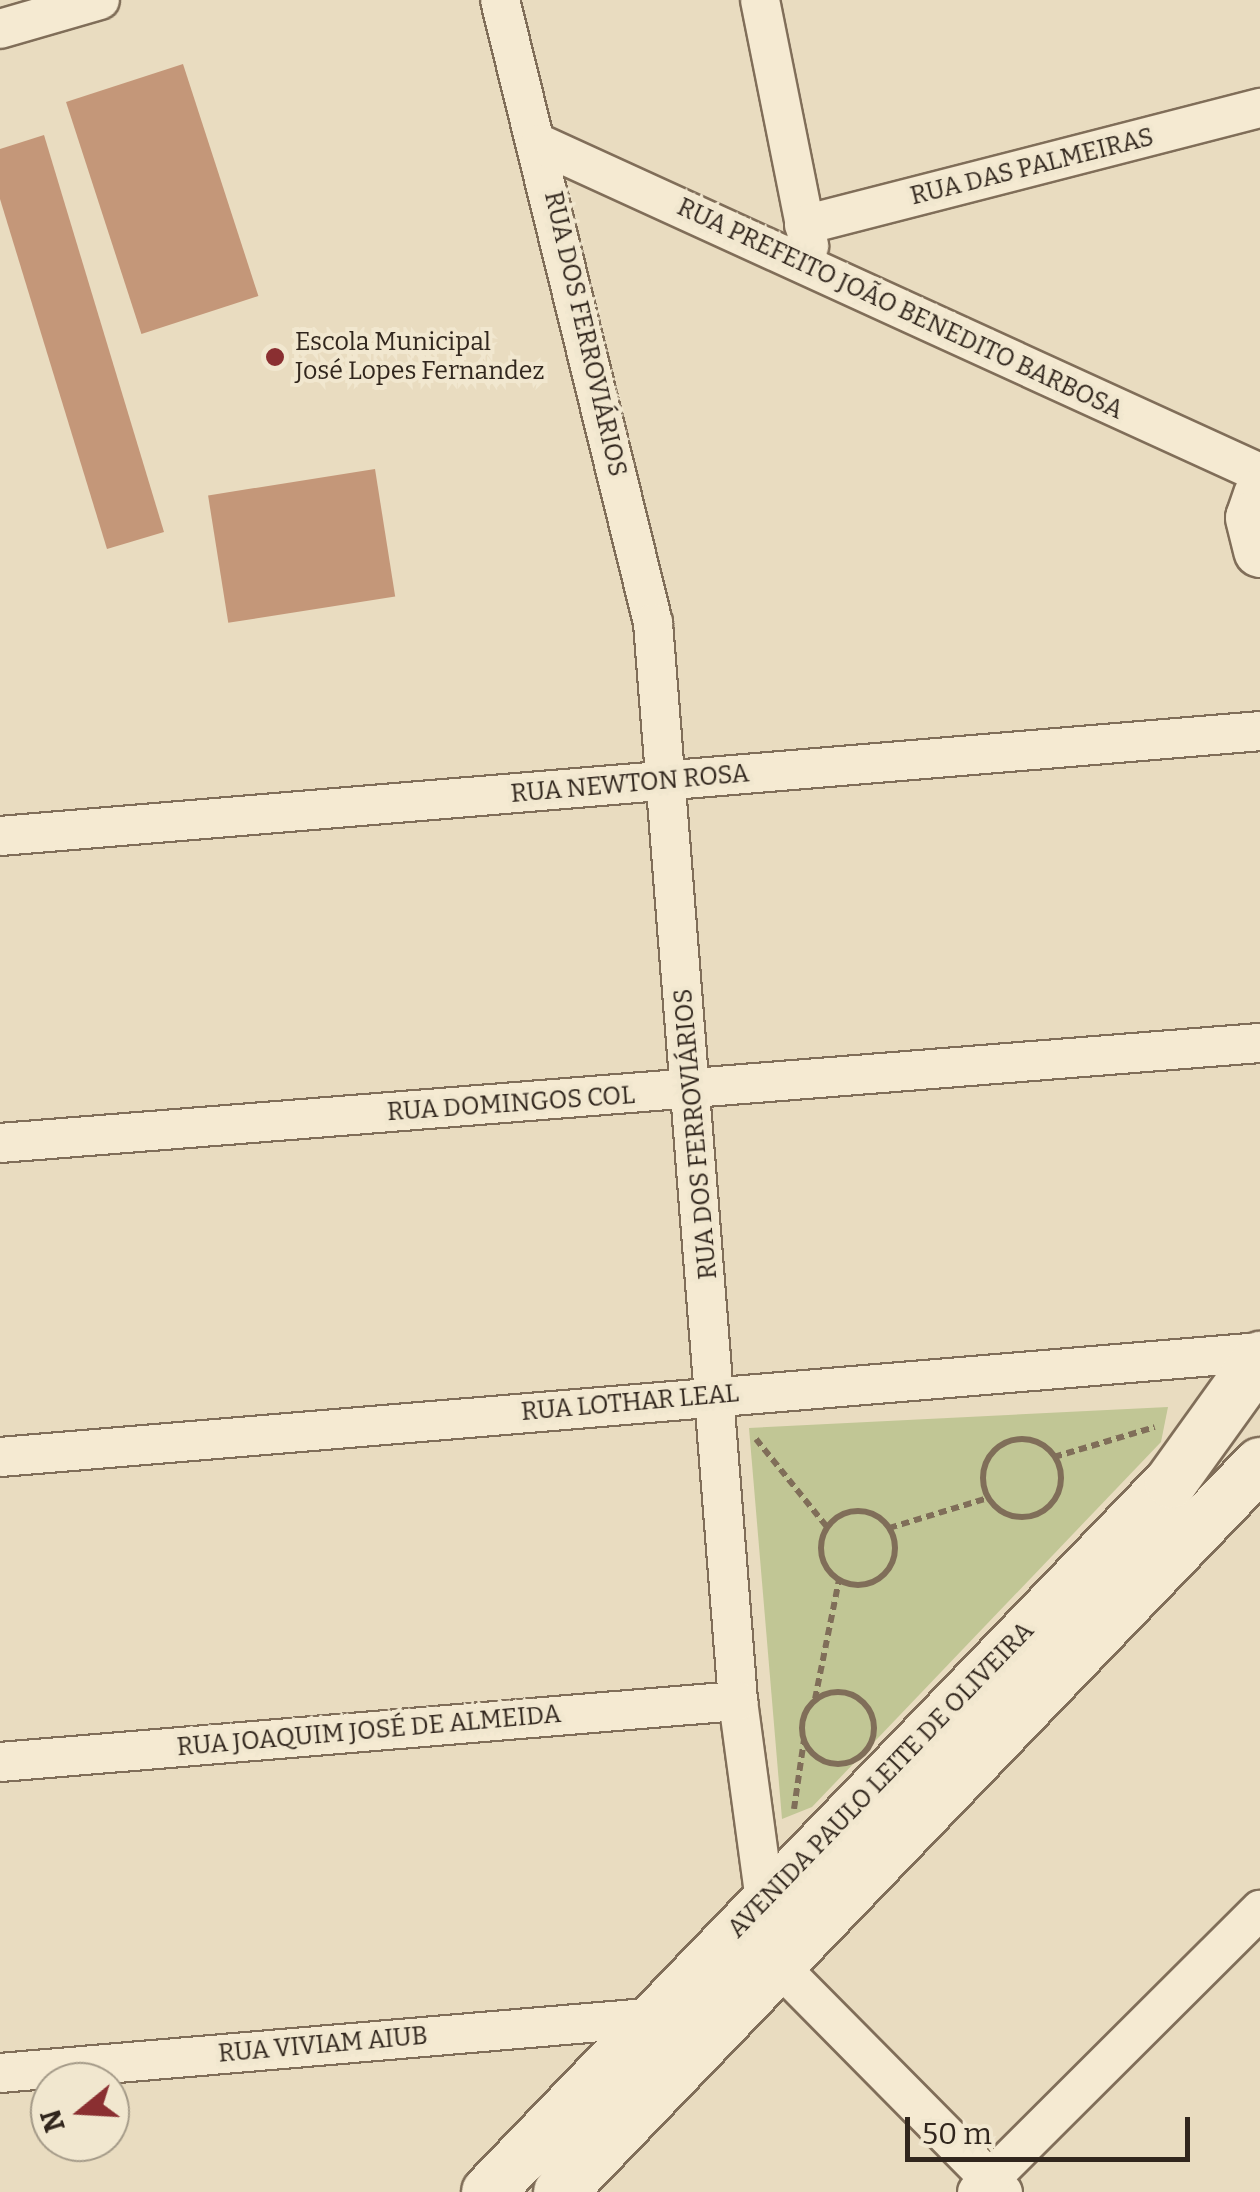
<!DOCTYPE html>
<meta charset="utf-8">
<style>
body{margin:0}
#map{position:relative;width:1260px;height:2192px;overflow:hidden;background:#e9dcc0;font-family:Bitter,serif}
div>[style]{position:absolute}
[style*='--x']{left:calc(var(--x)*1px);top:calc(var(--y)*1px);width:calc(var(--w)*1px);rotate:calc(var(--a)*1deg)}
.green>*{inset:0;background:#c1c695}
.building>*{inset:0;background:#c49779;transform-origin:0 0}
.path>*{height:6px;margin-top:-3px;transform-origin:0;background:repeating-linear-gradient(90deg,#806e59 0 8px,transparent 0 13px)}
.path>.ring{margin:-3px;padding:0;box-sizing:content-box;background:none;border:6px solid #806e59;border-radius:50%}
.roads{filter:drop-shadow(2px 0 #806e59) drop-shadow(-2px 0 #806e59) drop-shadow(0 2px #806e59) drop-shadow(0 -2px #806e59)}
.street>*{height:38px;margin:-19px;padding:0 19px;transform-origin:19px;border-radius:19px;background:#f5ead2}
.secondary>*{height:52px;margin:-26px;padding:0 26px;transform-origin:26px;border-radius:26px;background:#f5ead2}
.dots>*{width:28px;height:28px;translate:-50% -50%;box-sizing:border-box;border:5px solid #f1e7cf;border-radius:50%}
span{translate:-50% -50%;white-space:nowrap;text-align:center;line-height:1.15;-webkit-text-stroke:8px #f1e7cf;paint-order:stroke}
.street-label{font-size:25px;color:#31261d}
.poi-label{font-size:25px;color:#31261d}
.left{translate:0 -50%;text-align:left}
.north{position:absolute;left:30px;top:2062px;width:100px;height:100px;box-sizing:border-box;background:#f1e7cf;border:2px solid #a49a88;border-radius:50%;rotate:252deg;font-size:28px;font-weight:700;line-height:40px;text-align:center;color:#31261d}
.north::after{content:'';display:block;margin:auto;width:35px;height:45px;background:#8a2f31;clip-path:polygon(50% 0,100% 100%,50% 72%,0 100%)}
.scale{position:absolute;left:905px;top:2117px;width:285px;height:45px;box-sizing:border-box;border:5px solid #31261d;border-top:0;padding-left:12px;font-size:30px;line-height:35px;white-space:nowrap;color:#31261d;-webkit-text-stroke:8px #f1e7cf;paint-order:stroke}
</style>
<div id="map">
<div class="green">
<div style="clip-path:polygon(1168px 1407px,1161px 1442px,812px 1807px,782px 1819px,749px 1428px)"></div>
</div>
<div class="building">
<div style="left:183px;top:64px;width:244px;height:123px;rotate:72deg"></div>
<div style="clip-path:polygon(44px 135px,164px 532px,107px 549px,0 199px,0 149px)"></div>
<div style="left:375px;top:469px;width:129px;height:169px;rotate:81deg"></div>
</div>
<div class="path">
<div style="--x:756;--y:1439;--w:113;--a:51.1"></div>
<div class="ring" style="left:983px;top:1439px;width:72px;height:72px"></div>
<div style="--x:1054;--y:1457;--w:105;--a:-16.5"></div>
<div class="ring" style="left:821px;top:1511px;width:68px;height:68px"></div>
<div style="--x:889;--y:1528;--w:103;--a:-16.9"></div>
<div class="ring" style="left:802px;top:1692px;width:66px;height:66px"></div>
<div style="--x:815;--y:1699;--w:121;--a:-78.6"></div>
<div style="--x:794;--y:1809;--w:70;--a:-81.8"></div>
</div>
<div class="roads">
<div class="street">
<div style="--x:500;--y:0;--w:642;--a:76.2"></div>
<div style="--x:653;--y:623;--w:1081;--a:85.49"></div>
<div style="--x:738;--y:1701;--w:202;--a:82.3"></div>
<div style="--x:765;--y:1901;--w:68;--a:77.2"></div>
<div style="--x:780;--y:1967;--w:317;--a:45.3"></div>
<div style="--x:760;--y:0;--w:251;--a:78.7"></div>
<div style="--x:0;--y:29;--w:104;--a:-16.2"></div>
<div style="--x:540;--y:144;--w:792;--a:24.56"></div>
<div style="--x:804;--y:225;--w:471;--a:-14.4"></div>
<div style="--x:0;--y:836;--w:1264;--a:-4.76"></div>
<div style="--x:0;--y:1143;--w:1264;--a:-4.54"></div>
<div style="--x:0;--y:1457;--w:1264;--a:-4.76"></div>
<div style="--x:0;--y:1762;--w:741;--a:-4.73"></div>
<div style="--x:0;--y:2073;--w:649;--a:-4.86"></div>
<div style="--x:977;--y:2192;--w:400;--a:-44.9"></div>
</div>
<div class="secondary">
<div style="--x:1260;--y:495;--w:24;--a:109"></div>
<div style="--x:1252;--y:518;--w:34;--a:76"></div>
<div style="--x:488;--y:2192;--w:985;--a:-46.11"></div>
<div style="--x:1171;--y:1482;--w:153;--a:-54.3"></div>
<div style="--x:560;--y:2192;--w:1010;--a:-46.12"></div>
</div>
</div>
<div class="dots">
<div style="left:275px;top:357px;background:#8a2f31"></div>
</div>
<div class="street-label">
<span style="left:1032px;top:167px;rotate:-14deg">RUA DAS PALMEIRAS</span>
<span style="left:900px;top:309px;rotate:25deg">RUA PREFEITO JOÃO BENEDITO BARBOSA</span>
<span style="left:585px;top:334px;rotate:77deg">RUA DOS FERROVIÁRIOS</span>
<span style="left:630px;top:784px;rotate:-5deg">RUA NEWTON ROSA</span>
<span style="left:511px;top:1104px;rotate:-4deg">RUA DOMINGOS COL</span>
<span style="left:696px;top:1134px;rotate:-95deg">RUA DOS FERROVIÁRIOS</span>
<span style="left:630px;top:1403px;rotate:-5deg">RUA LOTHAR LEAL</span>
<span style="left:369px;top:1731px;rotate:-5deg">RUA JOAQUIM JOSÉ DE ALMEIDA</span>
<span style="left:881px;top:1780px;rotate:-46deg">AVENIDA PAULO LEITE DE OLIVEIRA</span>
<span style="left:323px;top:2045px;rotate:-5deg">RUA VIVIAM AIUB</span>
</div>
<div class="poi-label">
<span class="left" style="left:295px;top:357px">Escola Municipal<br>José Lopes Fernandez</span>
</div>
<div class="north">N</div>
<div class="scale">50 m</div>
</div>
